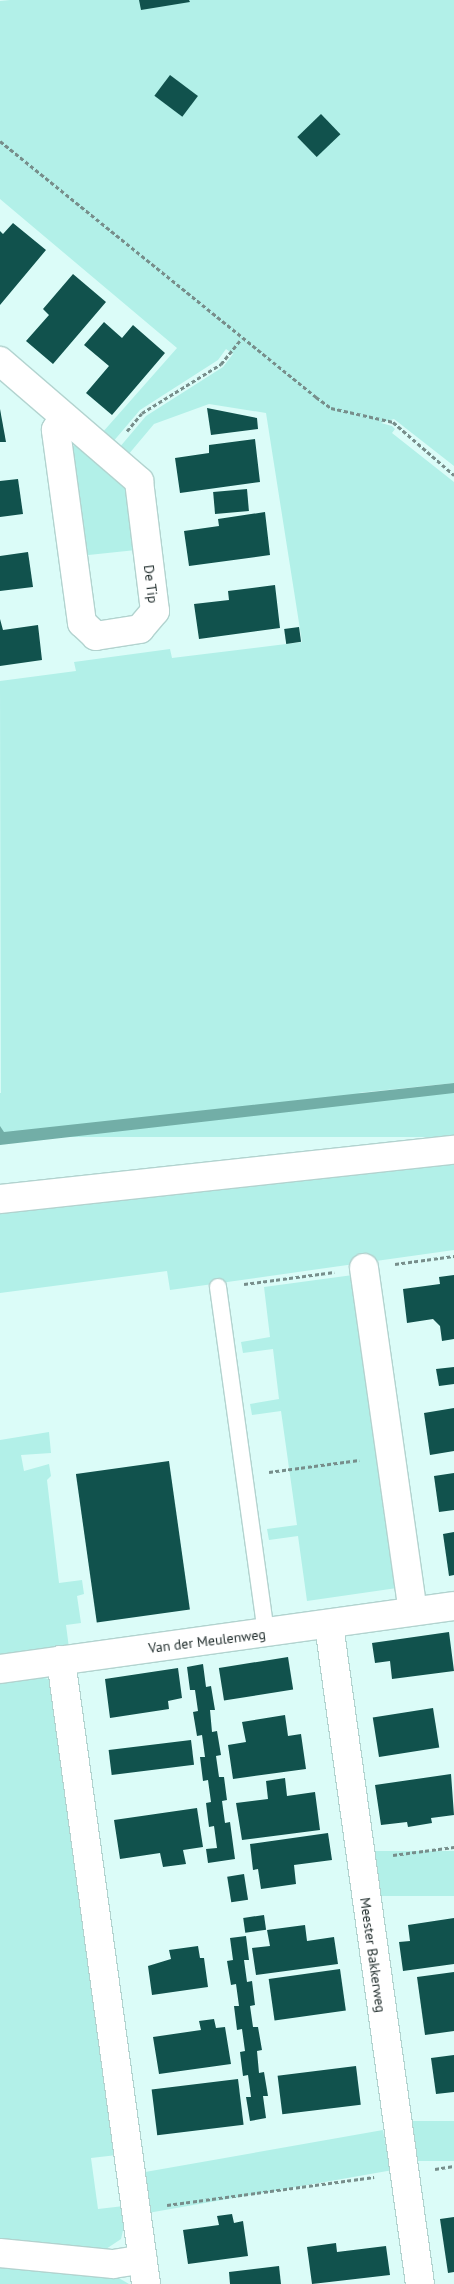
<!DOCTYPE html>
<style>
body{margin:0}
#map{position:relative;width:454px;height:2284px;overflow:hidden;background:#dbfcf8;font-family:"PT Sans",sans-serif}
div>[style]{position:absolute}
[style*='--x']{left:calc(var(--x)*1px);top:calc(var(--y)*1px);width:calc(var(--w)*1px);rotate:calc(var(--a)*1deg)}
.green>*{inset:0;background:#b2f0e8;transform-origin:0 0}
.water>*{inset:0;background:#72aea7}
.building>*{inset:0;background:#11524d;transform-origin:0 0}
.path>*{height:3px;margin-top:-1.5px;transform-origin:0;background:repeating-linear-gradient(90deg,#778e8b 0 4px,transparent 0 6.5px)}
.roads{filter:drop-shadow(1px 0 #b2d3cf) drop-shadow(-1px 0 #b2d3cf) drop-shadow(0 1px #b2d3cf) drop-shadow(0 -1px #b2d3cf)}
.lane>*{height:16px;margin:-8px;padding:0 8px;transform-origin:8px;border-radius:8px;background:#fff}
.street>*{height:28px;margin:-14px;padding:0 14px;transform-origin:14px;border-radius:14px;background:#fff}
span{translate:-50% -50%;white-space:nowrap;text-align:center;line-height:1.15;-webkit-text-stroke:5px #fff;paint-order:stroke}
.street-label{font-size:14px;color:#1e2b2a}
</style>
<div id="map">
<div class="green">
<div style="clip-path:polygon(10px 0,454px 0,454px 466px,394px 419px,381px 423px,392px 426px,395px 429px,392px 433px,454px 482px,454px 1083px,1px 1130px,0 681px,76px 671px,74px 662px,170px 649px,172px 658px,302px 642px,266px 413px,209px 404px,154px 424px,128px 455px,119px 448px,146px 416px,223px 367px,233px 354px,226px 349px,218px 360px,140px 410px,112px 443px,102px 433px,177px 348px,0 199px,0 1px)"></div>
<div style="clip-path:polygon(78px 444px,129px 481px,136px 550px,79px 556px,71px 447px)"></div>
<div style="left:454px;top:1093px;width:44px;height:457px;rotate:90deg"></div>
<div style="clip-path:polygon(454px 1162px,454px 1250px,170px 1290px,167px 1271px,0 1293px,0 1211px)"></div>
<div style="clip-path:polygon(353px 1275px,397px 1588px,307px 1601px,298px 1536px,269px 1540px,267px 1529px,297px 1525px,281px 1411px,252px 1415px,250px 1404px,279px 1399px,273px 1349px,243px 1353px,241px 1342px,270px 1337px,264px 1287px)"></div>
<div style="clip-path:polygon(49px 1432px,51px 1453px,21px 1455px,24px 1471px,49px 1464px,51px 1476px,47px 1480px,59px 1583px,82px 1580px,84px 1594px,77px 1596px,81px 1623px,66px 1625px,69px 1648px,0 1658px,0 1440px)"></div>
<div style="clip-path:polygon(40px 1676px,50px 1680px,117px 2155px,91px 2158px,98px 2209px,124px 2206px,125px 2222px,121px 2239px,106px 2249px,0 2241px,0 1682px)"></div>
<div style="left:454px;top:1851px;width:45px;height:83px;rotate:90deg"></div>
<div style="left:454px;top:2121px;width:40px;height:45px;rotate:90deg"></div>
<div style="left:383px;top:2130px;width:41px;height:243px;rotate:80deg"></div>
<div style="clip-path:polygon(0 2267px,117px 2277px,129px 2284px,0 2284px)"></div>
</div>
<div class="water">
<div style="clip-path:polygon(454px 1083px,454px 1093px,0 1145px,0 1126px,4px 1132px)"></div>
</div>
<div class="building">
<div style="clip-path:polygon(139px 0,189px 0,190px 2px,141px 10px)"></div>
<div style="left:170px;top:75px;width:35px;height:26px;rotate:37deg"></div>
<div style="left:321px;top:114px;width:28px;height:33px;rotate:46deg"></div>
<div style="clip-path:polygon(13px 223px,46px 250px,0 305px,0 231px,3px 234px)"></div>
<div style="clip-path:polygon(73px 274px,106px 302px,53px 364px,26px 341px,49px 315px,43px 309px)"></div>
<div style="clip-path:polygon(104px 322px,122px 338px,133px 325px,165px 353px,112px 415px,86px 393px,109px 366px,84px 345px)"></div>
<div style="clip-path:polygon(207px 408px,257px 418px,258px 429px,211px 435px)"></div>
<div style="clip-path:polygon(0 409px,6px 442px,0 442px)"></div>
<div style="clip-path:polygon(255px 439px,260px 482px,180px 493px,175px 458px,209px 453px,209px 445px)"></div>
<div style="clip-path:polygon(18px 479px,23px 514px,0 517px,0 481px)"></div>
<div style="left:247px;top:489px;width:22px;height:34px;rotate:85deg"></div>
<div style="clip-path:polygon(265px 512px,270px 555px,189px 566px,184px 531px,219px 526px,218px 519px)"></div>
<div style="clip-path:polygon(28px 552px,33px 587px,0 591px,0 556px)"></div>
<div style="clip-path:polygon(275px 585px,280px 628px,199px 639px,194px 604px,229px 600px,228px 591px)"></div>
<div style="clip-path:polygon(0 619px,3px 630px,38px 625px,42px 660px,0 666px)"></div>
<div style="left:299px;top:627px;width:15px;height:15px;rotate:82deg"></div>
<div style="clip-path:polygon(454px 1275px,454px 1339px,442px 1341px,440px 1326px,433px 1319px,407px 1323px,403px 1289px,440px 1284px,439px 1277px)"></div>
<div style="clip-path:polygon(454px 1367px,454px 1384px,439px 1386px,436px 1369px)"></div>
<div style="clip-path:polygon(454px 1408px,454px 1451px,430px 1455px,424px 1413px)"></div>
<div style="left:169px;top:1461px;width:150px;height:94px;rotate:82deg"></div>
<div style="clip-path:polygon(454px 1473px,454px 1510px,439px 1512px,434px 1476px)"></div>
<div style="clip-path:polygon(454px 1532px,454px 1575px,449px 1576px,443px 1534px)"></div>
<div style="clip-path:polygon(449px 1632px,454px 1671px,392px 1679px,390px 1661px,375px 1663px,372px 1643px)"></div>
<div style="left:288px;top:1657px;width:33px;height:70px;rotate:81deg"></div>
<div style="clip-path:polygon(203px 1664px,206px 1687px,211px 1686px,215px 1710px,210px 1710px,212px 1732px,217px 1731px,221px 1755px,216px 1756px,219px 1777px,224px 1777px,227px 1800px,222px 1801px,225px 1823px,230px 1822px,235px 1859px,208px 1863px,206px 1849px,217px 1848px,214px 1826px,209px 1827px,206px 1803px,211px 1802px,208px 1780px,203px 1781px,200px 1757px,205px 1757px,202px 1735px,197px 1736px,193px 1712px,198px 1711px,195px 1690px,190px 1690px,187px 1667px)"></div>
<div style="clip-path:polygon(178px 1668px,182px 1698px,168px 1701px,169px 1709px,110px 1718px,105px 1679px)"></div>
<div style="left:433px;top:1708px;width:40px;height:61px;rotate:81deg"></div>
<div style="clip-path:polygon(285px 1715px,288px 1736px,301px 1734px,306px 1769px,233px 1779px,228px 1745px,246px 1742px,242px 1722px)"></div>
<div style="left:191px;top:1740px;width:25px;height:83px;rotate:83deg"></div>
<div style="clip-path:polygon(451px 1774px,454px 1815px,431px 1818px,432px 1823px,408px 1827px,407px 1822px,381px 1825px,375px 1785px)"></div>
<div style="clip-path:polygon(285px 1778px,287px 1796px,315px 1792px,320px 1830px,242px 1840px,236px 1803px,268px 1799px,266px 1781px)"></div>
<div style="clip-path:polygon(197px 1808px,203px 1847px,183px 1850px,186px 1864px,163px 1867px,160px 1853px,120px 1859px,114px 1820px)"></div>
<div style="clip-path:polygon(328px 1833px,332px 1860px,294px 1865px,296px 1884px,261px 1889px,258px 1869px,253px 1870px,250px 1844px)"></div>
<div style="left:244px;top:1874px;width:26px;height:17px;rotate:81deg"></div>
<div style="left:264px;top:1915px;width:15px;height:21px;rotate:82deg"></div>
<div style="clip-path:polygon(454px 1918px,454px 1964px,403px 1971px,399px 1942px,410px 1941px,408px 1925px)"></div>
<div style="clip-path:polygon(305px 1925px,307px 1941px,334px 1937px,338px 1964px,256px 1975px,252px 1948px,270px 1946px,267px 1930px)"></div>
<div style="clip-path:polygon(246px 1936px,249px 1960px,244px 1960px,247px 1982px,252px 1981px,255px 2005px,250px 2006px,253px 2027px,258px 2027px,262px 2050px,257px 2051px,259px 2073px,264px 2072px,268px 2096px,263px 2096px,266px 2118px,250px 2121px,246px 2097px,251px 2097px,248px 2075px,243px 2076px,240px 2052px,245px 2051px,242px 2029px,237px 2030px,234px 2006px,239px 2006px,236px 1984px,231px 1985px,227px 1961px,233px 1960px,230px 1938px)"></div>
<div style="clip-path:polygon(198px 1946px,200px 1958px,204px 1958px,208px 1987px,152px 1995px,148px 1966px,171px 1959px,169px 1950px)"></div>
<div style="left:340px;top:1969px;width:42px;height:72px;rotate:82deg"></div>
<div style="clip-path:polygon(454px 1972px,454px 2031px,425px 2035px,417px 1977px)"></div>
<div style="clip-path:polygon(214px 2019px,216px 2028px,225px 2027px,231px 2064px,159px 2074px,153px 2037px,201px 2030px,199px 2021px)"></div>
<div style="clip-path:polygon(454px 2055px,454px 2092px,436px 2094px,431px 2058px)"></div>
<div style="left:356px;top:2066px;width:39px;height:79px;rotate:83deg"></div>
<div style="left:238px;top:2079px;width:46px;height:87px;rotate:83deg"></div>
<div style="clip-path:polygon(232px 2214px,234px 2223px,243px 2221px,248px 2256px,188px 2264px,183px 2230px,219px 2225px,217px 2216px)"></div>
<div style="clip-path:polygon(454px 2217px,454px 2272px,448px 2273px,440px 2219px)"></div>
<div style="clip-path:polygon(336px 2243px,337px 2252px,386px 2246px,390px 2275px,312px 2284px,307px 2247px)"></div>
<div style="clip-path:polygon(279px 2266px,281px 2284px,230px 2284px,229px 2272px)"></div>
</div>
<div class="path">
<div style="--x:0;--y:141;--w:407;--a:39"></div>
<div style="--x:316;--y:397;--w:19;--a:36"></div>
<div style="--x:331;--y:408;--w:64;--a:12.7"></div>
<div style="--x:393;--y:422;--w:81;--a:41"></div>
<div style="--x:127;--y:431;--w:23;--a:-50"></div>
<div style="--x:142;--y:413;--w:93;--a:-31.8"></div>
<div style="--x:221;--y:364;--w:33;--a:-51"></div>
<div style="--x:395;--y:1264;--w:60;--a:-7.7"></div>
<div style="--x:244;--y:1284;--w:91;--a:-7.6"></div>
<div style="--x:269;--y:1472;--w:91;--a:-7.6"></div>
<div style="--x:393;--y:1855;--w:62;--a:-7.5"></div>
<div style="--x:435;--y:2169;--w:19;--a:-9"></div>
<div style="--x:167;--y:2205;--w:209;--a:-7.7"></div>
</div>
<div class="roads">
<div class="lane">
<div style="--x:218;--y:1287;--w:350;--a:82.1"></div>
</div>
<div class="street">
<div style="--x:0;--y:361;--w:184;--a:40.8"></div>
<div style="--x:139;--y:481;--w:131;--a:83"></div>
<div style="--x:155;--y:611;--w:23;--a:130"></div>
<div style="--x:140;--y:629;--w:45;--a:171"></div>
<div style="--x:96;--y:636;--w:19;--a:-137"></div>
<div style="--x:82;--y:623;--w:195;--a:-97.7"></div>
<div style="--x:56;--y:430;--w:15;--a:-62"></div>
<div style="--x:0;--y:1199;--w:457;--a:-6.2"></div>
<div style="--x:364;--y:1268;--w:346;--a:81.9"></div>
<div style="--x:329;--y:1625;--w:665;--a:82.14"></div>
<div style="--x:61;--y:1660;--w:630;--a:82.24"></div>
<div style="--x:0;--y:1669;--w:458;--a:-7.9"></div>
<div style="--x:0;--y:2253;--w:114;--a:5.6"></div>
<div style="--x:113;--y:2264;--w:30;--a:-9"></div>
</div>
</div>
<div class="street-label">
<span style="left:151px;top:584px;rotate:83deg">De Tip</span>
<span style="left:207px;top:1641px;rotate:-7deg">Van der Meulenweg</span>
<span style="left:373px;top:1955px;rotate:82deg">Meester Bakkerweg</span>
</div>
</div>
